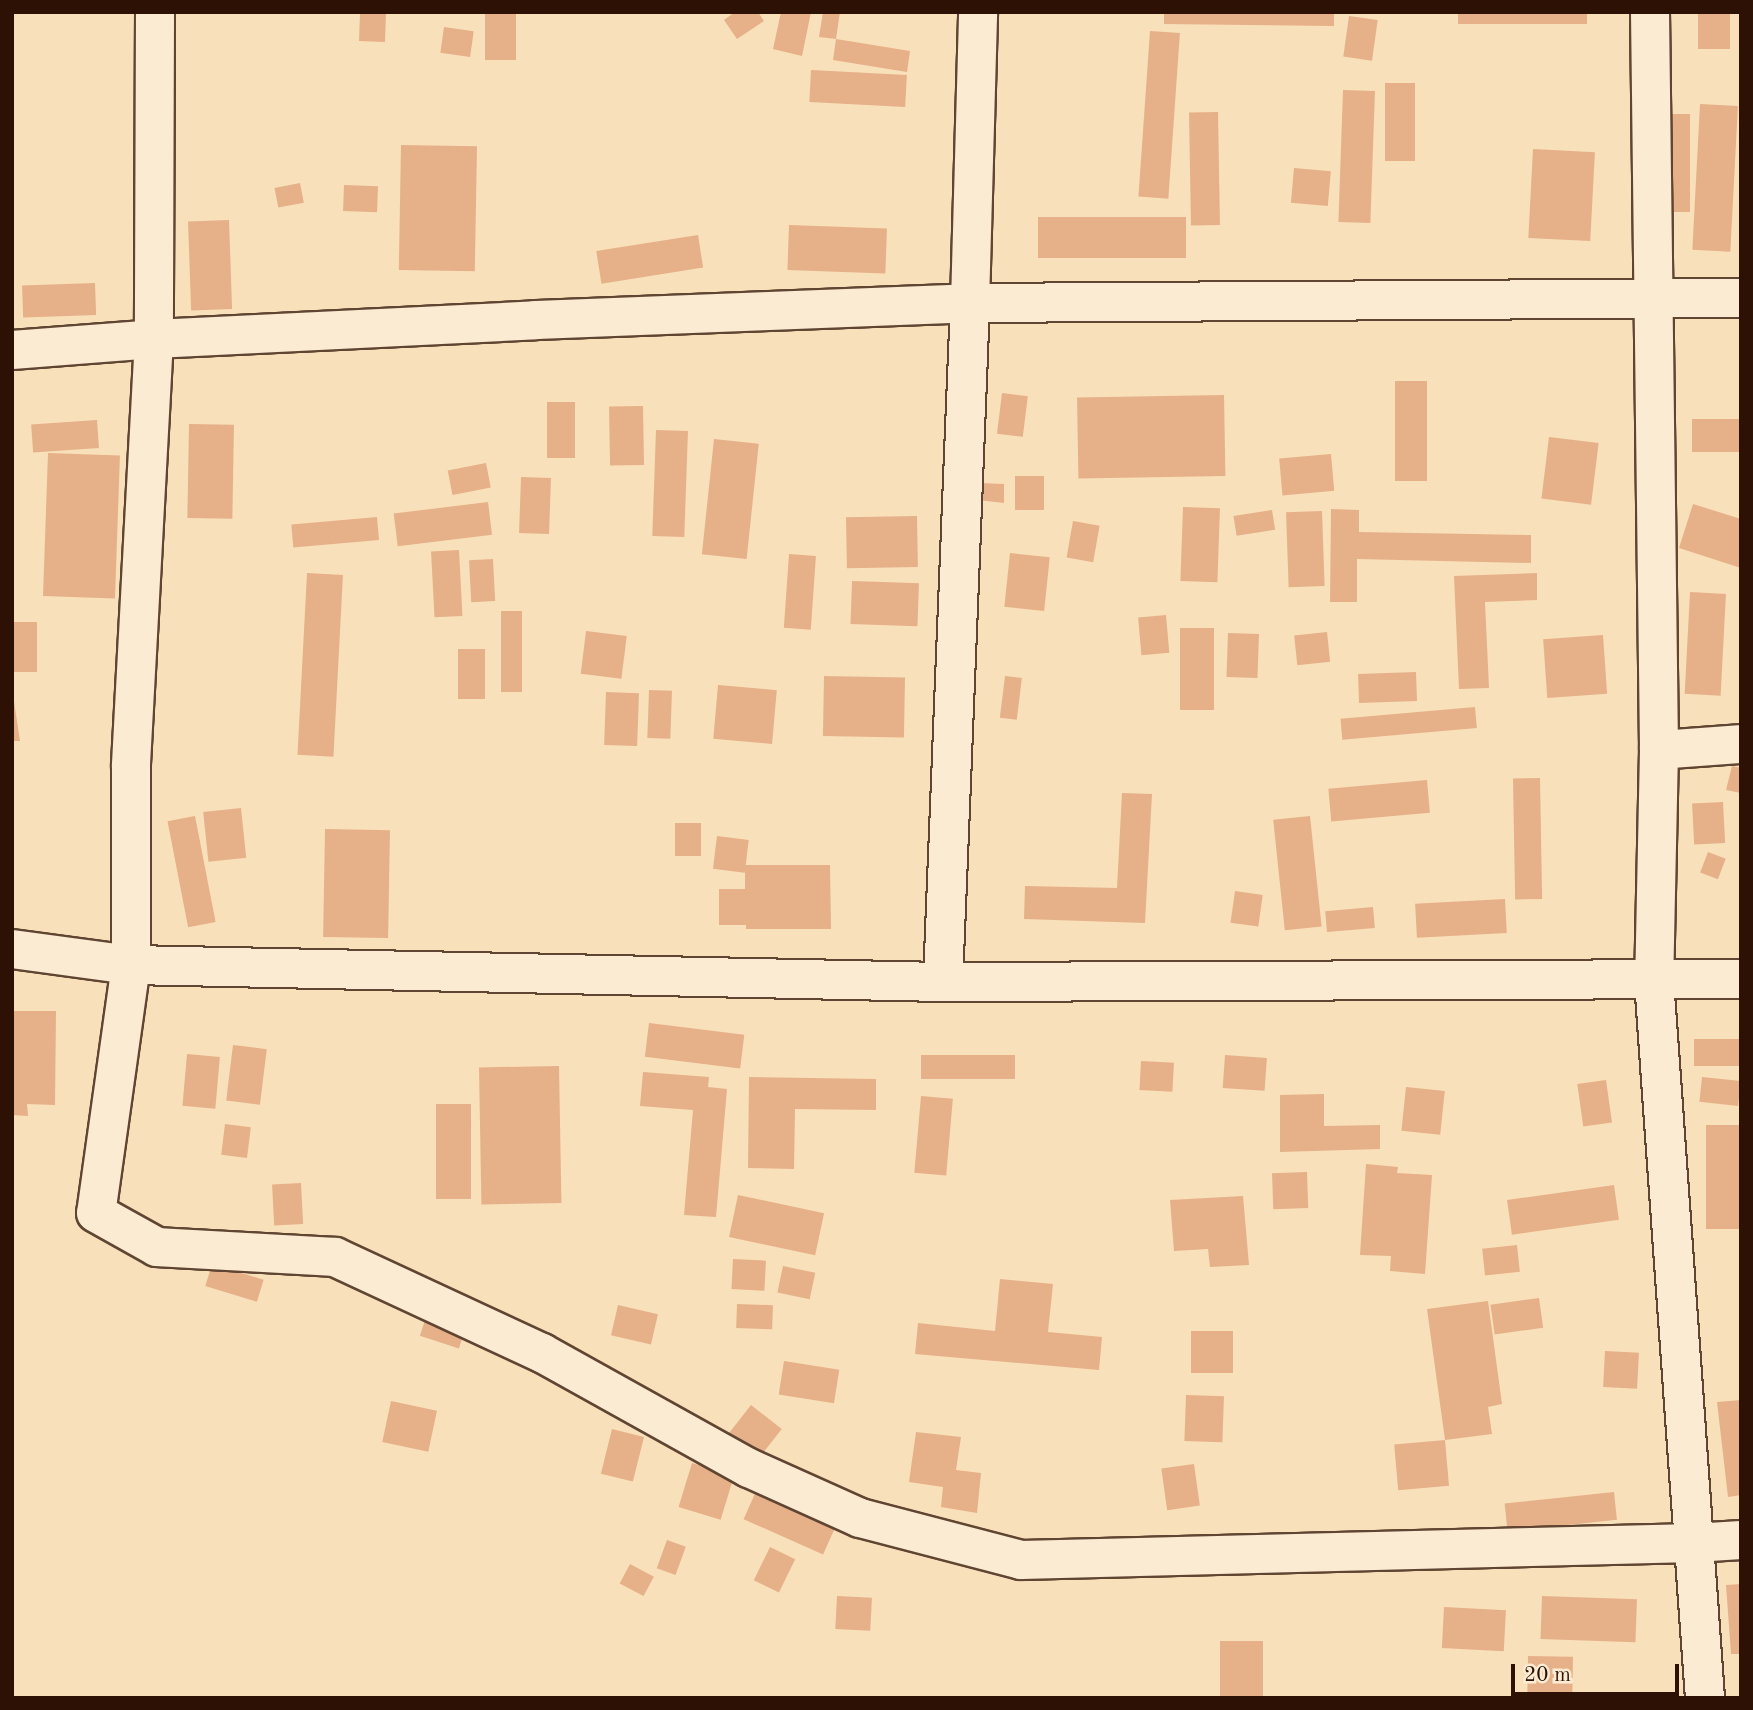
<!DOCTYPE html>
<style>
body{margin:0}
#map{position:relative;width:1753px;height:1710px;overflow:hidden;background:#f8e0ba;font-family:"Old Standard TT",serif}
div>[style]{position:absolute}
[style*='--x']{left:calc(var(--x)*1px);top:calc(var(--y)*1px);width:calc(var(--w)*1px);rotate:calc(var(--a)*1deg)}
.building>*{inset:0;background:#e6b089;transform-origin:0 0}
.roads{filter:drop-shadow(2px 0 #604532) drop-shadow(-2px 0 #604532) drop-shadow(0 2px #604532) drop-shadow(0 -2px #604532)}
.street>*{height:38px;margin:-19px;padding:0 19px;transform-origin:19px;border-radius:19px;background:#faebd2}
.secondary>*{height:38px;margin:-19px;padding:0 19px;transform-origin:19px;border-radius:19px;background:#faebd2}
span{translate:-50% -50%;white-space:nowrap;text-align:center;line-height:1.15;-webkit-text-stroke:5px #faebd2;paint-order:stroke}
.frame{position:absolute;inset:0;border:14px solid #2d1104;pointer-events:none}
.scale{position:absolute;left:1511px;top:1664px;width:168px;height:32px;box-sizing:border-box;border:4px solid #2d1104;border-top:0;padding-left:9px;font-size:21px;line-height:24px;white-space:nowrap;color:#2d1104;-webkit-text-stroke:5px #faebd2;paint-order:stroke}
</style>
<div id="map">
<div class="building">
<div style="left:485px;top:12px;width:31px;height:48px"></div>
<div style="clip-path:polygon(735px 12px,758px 12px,764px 21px,737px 39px,724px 20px)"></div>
<div style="clip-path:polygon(781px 12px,811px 12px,802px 56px,773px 49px)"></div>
<div style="clip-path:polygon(823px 12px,840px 12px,836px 39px,910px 51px,907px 72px,833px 60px,836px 39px,819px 37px)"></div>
<div style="clip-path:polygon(1164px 12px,1334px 12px,1334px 26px,1164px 24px)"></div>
<div style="left:1458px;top:12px;width:129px;height:12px"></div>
<div style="left:1698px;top:12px;width:32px;height:37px"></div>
<div style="left:360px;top:13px;width:26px;height:28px;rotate:2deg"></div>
<div style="left:1349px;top:16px;width:29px;height:41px;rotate:8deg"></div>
<div style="left:444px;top:27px;width:30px;height:26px;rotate:8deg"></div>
<div style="left:1150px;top:31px;width:30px;height:166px;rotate:4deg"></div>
<div style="left:811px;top:70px;width:96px;height:32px;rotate:3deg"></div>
<div style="left:1385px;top:83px;width:30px;height:78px"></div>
<div style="left:1343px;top:90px;width:32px;height:132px;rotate:2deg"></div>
<div style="left:1700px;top:104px;width:38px;height:146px;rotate:3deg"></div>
<div style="left:1218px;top:112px;width:113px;height:29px;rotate:89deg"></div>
<div style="left:1661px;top:114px;width:29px;height:98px"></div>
<div style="left:401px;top:145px;width:76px;height:125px;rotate:1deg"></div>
<div style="left:1533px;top:149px;width:62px;height:89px;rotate:3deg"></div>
<div style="left:1294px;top:168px;width:37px;height:35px;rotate:5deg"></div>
<div style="left:300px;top:183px;width:20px;height:26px;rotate:79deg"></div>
<div style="left:344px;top:185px;width:34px;height:26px;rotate:2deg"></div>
<div style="left:1038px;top:217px;width:148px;height:41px"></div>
<div style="left:229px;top:220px;width:89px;height:41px;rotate:88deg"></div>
<div style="left:789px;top:225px;width:98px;height:45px;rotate:2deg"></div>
<div style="left:698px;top:235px;width:33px;height:103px;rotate:81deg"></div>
<div style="left:95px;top:283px;width:32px;height:73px;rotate:88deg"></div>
<div style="left:1395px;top:381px;width:32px;height:100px"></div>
<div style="left:1002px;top:393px;width:26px;height:41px;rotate:7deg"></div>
<div style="left:1224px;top:395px;width:81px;height:147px;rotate:89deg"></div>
<div style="left:547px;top:402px;width:28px;height:56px"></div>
<div style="left:643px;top:406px;width:59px;height:34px;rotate:89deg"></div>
<div style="left:1741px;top:419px;width:33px;height:49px;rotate:90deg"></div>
<div style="left:97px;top:420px;width:28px;height:66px;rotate:86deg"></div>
<div style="left:189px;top:424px;width:45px;height:94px;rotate:1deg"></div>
<div style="left:656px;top:430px;width:32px;height:106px;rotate:2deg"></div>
<div style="left:1549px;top:437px;width:50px;height:62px;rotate:7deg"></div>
<div style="left:714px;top:439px;width:45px;height:116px;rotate:6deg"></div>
<div style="left:48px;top:453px;width:72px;height:143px;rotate:2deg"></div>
<div style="left:1331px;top:454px;width:37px;height:52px;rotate:85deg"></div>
<div style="left:486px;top:463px;width:25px;height:39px;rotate:79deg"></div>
<div style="left:1015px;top:476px;width:29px;height:34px"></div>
<div style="left:521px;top:477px;width:30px;height:56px;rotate:2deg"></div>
<div style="clip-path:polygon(980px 483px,1004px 484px,1004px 503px,978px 500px)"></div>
<div style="left:488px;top:502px;width:33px;height:95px;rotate:83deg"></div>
<div style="clip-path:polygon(1693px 504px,1741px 519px,1741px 568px,1679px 548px)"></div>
<div style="left:1183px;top:507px;width:37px;height:74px;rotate:2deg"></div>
<div style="clip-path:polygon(1331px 509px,1359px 510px,1359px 532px,1531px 535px,1531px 563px,1357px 559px,1357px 602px,1330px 602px)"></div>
<div style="left:1272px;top:510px;width:20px;height:39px;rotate:81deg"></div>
<div style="left:1322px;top:511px;width:75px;height:36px;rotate:88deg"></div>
<div style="left:917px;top:516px;width:51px;height:71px;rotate:89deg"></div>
<div style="left:377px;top:517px;width:23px;height:86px;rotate:85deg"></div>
<div style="left:1073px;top:521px;width:27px;height:37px;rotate:10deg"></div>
<div style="left:459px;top:550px;width:66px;height:28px;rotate:87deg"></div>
<div style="left:1010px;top:553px;width:40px;height:54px;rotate:6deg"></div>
<div style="left:789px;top:554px;width:27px;height:74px;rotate:4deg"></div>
<div style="left:493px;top:559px;width:42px;height:24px;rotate:87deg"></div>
<div style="left:307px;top:573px;width:36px;height:182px;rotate:3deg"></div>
<div style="clip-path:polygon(1537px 573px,1537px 600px,1485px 602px,1489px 688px,1459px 689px,1454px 576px)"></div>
<div style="left:852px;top:581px;width:67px;height:43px;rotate:2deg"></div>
<div style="left:1690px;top:592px;width:36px;height:102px;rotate:3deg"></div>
<div style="left:501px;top:611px;width:21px;height:81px"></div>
<div style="left:1166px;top:615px;width:38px;height:28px;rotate:85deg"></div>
<div style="left:12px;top:622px;width:25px;height:50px"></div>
<div style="left:1180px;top:628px;width:34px;height:82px"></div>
<div style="left:586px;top:631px;width:41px;height:43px;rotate:7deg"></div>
<div style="left:1327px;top:632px;width:30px;height:33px;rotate:84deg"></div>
<div style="left:1228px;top:633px;width:31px;height:44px;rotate:2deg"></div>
<div style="left:1603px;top:635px;width:59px;height:60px;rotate:86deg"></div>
<div style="left:458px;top:649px;width:27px;height:50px"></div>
<div style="left:1416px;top:672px;width:29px;height:58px;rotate:88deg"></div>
<div style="left:824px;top:676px;width:81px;height:60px;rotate:1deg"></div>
<div style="left:1005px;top:676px;width:17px;height:42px;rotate:7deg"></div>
<div style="left:718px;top:685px;width:59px;height:54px;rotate:5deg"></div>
<div style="clip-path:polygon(12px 688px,20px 741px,12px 741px)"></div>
<div style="left:649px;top:690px;width:23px;height:48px;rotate:2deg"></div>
<div style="left:606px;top:692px;width:33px;height:53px;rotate:2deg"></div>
<div style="left:1475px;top:707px;width:21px;height:135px;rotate:85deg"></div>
<div style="clip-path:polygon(1732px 766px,1741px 768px,1741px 793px,1726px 790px)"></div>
<div style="left:1540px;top:778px;width:121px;height:27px;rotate:89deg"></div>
<div style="left:1427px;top:780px;width:33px;height:99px;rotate:85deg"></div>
<div style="clip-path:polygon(1122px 793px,1152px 794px,1145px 923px,1024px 919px,1025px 886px,1117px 888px)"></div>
<div style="left:1723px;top:802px;width:41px;height:31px;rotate:87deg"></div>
<div style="left:241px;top:808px;width:50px;height:38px;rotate:84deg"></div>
<div style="left:195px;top:816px;width:108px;height:28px;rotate:79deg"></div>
<div style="left:1310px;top:816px;width:111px;height:37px;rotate:84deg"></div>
<div style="left:675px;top:823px;width:26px;height:33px"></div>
<div style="left:325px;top:829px;width:65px;height:108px;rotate:1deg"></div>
<div style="left:717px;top:836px;width:32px;height:33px;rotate:7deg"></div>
<div style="left:1708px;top:852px;width:19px;height:22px;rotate:21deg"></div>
<div style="clip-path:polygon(745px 865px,830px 865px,831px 929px,746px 929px,746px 925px,719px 925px,719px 889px,745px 889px)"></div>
<div style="left:1235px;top:891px;width:28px;height:32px;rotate:8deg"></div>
<div style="left:1505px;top:899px;width:34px;height:90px;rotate:87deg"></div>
<div style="left:1373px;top:907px;width:21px;height:48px;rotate:85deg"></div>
<div style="clip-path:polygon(13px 1011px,56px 1011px,55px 1105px,27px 1104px,28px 1116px,12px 1115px)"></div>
<div style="left:649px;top:1023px;width:96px;height:34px;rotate:7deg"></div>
<div style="left:1694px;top:1039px;width:47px;height:27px"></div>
<div style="left:233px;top:1045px;width:34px;height:56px;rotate:7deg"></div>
<div style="left:187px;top:1054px;width:33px;height:52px;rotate:5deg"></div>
<div style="left:1015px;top:1055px;width:24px;height:94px;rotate:90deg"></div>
<div style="left:1225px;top:1055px;width:42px;height:33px;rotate:4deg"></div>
<div style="left:1141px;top:1061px;width:33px;height:29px;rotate:3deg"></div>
<div style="left:559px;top:1066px;width:137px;height:80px;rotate:89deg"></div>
<div style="clip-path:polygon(643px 1072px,709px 1077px,708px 1087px,727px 1089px,716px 1217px,684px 1215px,693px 1110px,640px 1106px)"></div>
<div style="clip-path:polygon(749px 1077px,876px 1079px,876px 1110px,795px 1109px,794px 1169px,748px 1168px)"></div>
<div style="left:1702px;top:1077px;width:39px;height:25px;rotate:6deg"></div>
<div style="left:1606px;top:1080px;width:43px;height:29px;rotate:82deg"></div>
<div style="left:1406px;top:1087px;width:39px;height:44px;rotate:6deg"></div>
<div style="clip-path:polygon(1324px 1094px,1324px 1126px,1380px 1125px,1380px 1149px,1280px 1152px,1280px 1095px)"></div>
<div style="left:921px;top:1096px;width:32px;height:77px;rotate:5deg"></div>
<div style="left:436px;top:1104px;width:35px;height:95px"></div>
<div style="left:225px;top:1124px;width:26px;height:31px;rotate:7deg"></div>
<div style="left:1741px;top:1125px;width:104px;height:35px;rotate:90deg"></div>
<div style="clip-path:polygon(1366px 1164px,1398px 1167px,1397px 1173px,1432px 1175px,1425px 1274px,1390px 1271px,1391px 1256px,1360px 1255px)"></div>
<div style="left:1307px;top:1172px;width:36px;height:35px;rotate:88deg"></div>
<div style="left:301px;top:1183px;width:41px;height:29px;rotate:87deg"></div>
<div style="left:1614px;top:1185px;width:35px;height:108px;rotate:82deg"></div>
<div style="left:738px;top:1195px;width:88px;height:43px;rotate:12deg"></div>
<div style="clip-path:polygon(1243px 1196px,1249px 1265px,1210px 1267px,1208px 1249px,1174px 1251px,1170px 1200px)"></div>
<div style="left:1517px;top:1245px;width:27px;height:35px;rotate:84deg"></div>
<div style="left:733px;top:1259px;width:33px;height:30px;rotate:3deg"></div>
<div style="left:212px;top:1264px;width:54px;height:23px;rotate:17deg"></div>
<div style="left:783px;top:1266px;width:33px;height:27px;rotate:12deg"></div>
<div style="clip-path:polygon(1000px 1279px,1053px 1284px,1048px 1332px,1102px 1337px,1099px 1370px,915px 1354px,918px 1323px,995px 1331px)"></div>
<div style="left:1539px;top:1298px;width:30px;height:49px;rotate:82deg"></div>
<div style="clip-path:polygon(1488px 1301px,1502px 1404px,1488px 1407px,1492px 1434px,1445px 1440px,1427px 1309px)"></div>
<div style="left:737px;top:1304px;width:36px;height:24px;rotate:2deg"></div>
<div style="left:618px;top:1305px;width:41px;height:31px;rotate:13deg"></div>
<div style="left:427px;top:1314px;width:41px;height:23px;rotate:18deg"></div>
<div style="left:1191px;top:1331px;width:42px;height:42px"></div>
<div style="left:1605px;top:1351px;width:34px;height:36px;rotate:3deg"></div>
<div style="left:784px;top:1361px;width:56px;height:34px;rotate:9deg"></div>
<div style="left:1186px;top:1395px;width:38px;height:46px;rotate:2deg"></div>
<div style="clip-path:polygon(1741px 1400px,1741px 1495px,1728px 1497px,1717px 1402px)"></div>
<div style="left:391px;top:1401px;width:47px;height:42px;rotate:12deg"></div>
<div style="left:751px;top:1405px;width:39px;height:42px;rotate:38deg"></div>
<div style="left:612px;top:1429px;width:33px;height:46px;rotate:14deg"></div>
<div style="clip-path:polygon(916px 1432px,961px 1437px,956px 1470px,981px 1473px,977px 1513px,941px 1507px,943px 1487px,909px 1482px)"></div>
<div style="left:1445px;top:1440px;width:46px;height:51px;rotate:85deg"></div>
<div style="left:692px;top:1463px;width:44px;height:46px;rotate:17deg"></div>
<div style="left:1194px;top:1464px;width:42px;height:33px;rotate:82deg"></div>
<div style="left:757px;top:1489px;width:87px;height:33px;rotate:24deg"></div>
<div style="left:1614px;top:1492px;width:28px;height:110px;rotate:84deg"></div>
<div style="left:667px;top:1540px;width:20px;height:30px;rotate:20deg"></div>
<div style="left:770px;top:1547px;width:28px;height:37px;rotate:26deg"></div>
<div style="left:630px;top:1564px;width:27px;height:22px;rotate:28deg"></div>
<div style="clip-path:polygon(1741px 1584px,1741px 1654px,1731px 1654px,1726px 1585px)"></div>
<div style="left:837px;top:1596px;width:35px;height:33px;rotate:3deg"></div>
<div style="left:1542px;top:1596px;width:95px;height:43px;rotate:2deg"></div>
<div style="left:1444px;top:1607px;width:62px;height:41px;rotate:3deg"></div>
<div style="left:1220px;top:1641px;width:43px;height:57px"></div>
<div style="left:1528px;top:1656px;width:45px;height:42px;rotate:1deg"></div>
</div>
<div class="roads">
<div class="street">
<div style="--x:155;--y:12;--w:327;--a:90.2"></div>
<div style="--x:154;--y:339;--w:428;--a:93.1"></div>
<div style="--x:131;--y:766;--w:199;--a:90"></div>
<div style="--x:131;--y:965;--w:250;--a:98"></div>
<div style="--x:96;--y:1213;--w:70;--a:29.1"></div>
<div style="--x:157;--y:1247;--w:178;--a:3.2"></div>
<div style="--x:335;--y:1257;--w:228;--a:24.9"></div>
<div style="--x:542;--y:1353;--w:237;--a:29.1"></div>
<div style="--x:749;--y:1468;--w:122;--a:24.2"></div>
<div style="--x:860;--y:1518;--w:166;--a:14.6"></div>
<div style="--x:1021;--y:1560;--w:673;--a:-1.45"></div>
<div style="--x:1694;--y:1543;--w:47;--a:-3.7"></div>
<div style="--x:1650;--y:12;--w:738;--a:89.3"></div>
<div style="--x:1659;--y:750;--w:230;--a:91.2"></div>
<div style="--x:1654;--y:980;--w:720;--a:85.94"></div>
<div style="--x:12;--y:350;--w:142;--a:-4.4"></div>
<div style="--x:154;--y:339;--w:382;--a:-2.8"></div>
<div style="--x:536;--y:320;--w:434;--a:-2.2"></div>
<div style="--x:970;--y:303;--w:771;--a:-0.37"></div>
<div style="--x:1659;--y:750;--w:82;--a:-4.2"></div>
<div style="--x:943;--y:982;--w:680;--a:-87.72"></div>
<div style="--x:970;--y:303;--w:291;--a:-88.4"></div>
</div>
<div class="secondary">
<div style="--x:12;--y:949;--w:120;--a:7.7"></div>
<div style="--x:131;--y:965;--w:812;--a:1.2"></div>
<div style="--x:943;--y:982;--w:798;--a:-0.22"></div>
</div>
</div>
<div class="frame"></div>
<div class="scale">20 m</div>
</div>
